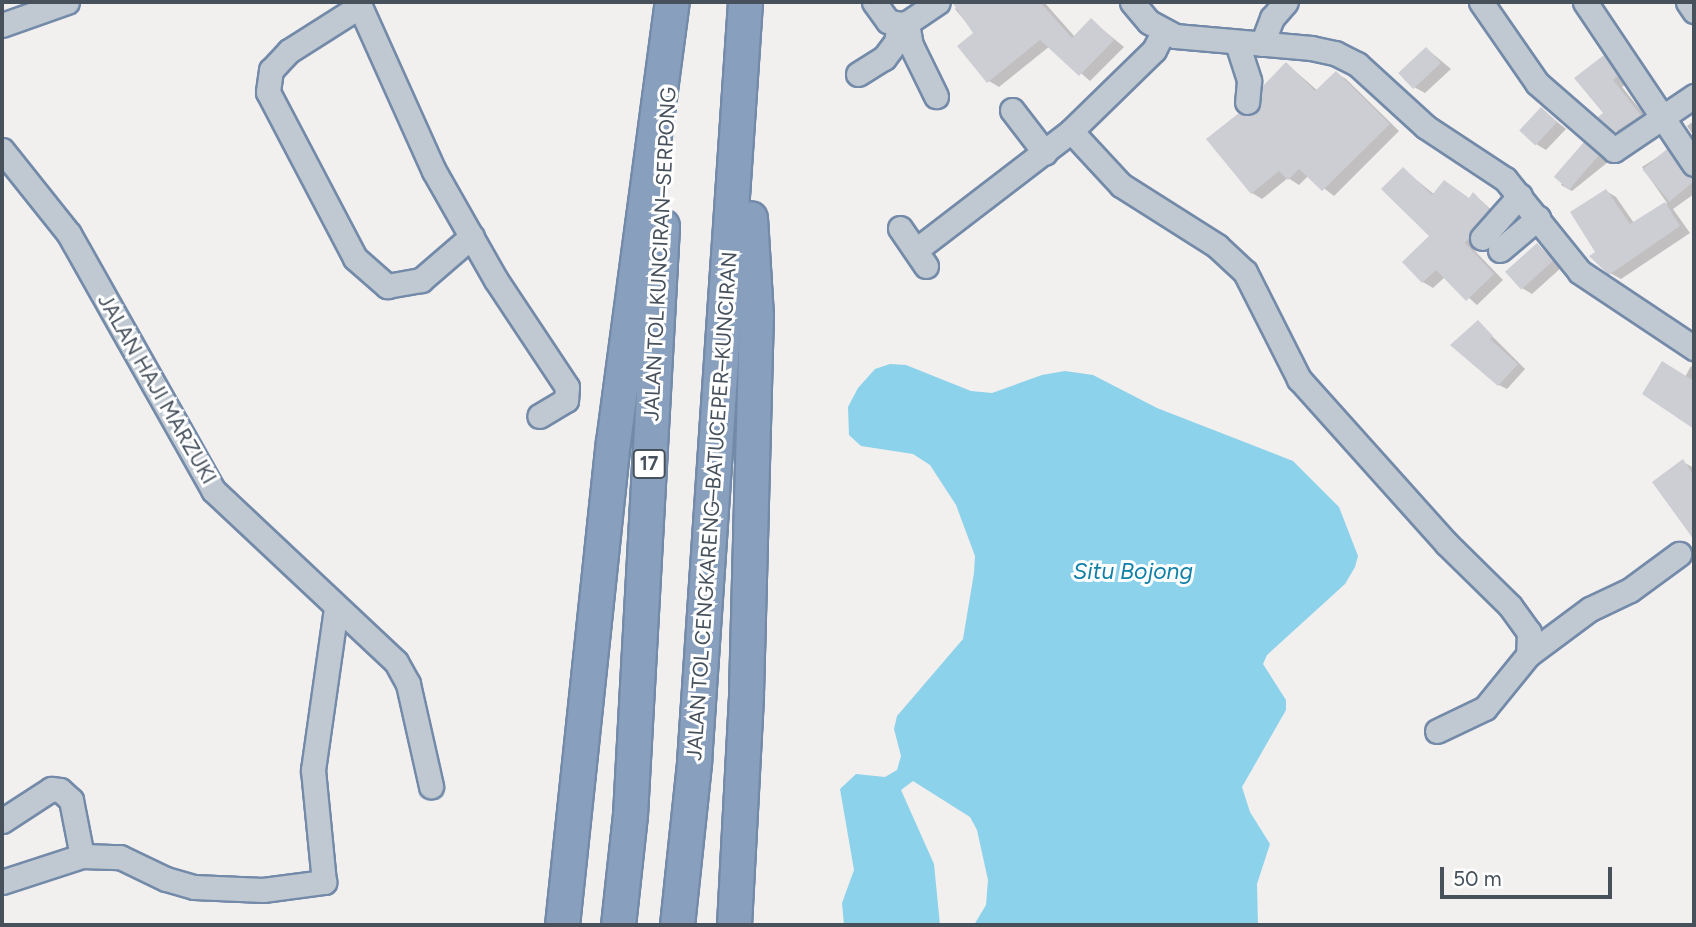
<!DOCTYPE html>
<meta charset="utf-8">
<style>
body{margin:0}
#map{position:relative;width:1696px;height:927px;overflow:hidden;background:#f2efef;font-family:Figtree,sans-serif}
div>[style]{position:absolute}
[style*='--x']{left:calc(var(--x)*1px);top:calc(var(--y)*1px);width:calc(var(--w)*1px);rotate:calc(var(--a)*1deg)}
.water>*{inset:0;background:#8cd2ea}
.shadow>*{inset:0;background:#0003}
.building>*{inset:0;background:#ccced4;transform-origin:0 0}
.roads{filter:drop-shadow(2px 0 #738aa9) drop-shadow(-2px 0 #738aa9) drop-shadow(0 2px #738aa9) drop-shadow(0 -2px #738aa9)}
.minor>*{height:23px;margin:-11.5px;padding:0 11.5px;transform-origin:11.5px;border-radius:11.5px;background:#c0c9d1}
.highway>*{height:33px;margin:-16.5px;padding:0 16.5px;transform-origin:16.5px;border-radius:16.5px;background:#889fbd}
span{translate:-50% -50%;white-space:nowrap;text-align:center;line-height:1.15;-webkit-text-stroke:6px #fff;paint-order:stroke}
.shield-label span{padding:2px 5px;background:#fff;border:2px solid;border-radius:5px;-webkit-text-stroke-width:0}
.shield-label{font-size:19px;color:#47515c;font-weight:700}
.street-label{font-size:21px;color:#47515c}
.water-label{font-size:23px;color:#0f80a7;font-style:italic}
.frame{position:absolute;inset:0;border:4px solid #47515c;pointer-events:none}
.scale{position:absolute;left:1440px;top:867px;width:172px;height:32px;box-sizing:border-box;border:4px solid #47515c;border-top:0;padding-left:9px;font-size:21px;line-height:24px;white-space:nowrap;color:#47515c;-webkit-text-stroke:5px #fff;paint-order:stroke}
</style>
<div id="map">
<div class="water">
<div style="clip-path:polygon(890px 364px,906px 365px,971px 391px,992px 393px,1042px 375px,1065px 371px,1093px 375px,1157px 408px,1293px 461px,1339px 507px,1358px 556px,1355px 567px,1345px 584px,1267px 655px,1263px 664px,1286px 700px,1286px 710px,1242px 787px,1250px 812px,1270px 844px,1257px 884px,1258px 925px,974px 925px,986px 905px,988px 880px,977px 830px,970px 817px,913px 781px,901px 790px,934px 864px,940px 925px,844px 925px,842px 903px,854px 870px,840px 789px,856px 774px,885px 777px,897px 770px,901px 756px,894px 729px,897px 716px,963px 639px,974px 573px,975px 556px,956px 505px,930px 465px,913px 454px,861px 446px,849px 435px,848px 407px,858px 388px,875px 369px)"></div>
</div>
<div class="shadow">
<div style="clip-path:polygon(964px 2px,1044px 2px,1075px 37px,1091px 20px,1124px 47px,1090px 81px,1050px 46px,999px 87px,989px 81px,975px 33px,955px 9px)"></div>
<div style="clip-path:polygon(1427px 49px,1451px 69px,1425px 93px,1414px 87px)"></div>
<div style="clip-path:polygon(1604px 57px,1614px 63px,1627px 83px,1622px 87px,1650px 122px,1627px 137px,1616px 131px,1606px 113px)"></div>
<div style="clip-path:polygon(1287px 64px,1318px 91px,1336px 73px,1346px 79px,1399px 131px,1334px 196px,1308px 176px,1299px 185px,1288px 178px,1262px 199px,1252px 193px,1246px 118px,1259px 112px)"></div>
<div style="clip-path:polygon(1541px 109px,1566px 129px,1546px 150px,1536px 144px)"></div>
<div style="clip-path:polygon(1694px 121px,1694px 136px,1687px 126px)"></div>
<div style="clip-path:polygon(1584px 145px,1608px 162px,1572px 191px,1561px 185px)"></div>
<div style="clip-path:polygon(1667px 151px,1694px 177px,1694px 194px,1673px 209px,1690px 233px,1621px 279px,1610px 273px,1597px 252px,1606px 191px,1616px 197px,1634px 223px,1667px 203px,1642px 167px)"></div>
<div style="clip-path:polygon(1403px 169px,1435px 195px,1470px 200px,1474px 194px,1498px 216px,1474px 250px,1503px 280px,1477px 305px,1445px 277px,1433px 288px,1423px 282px,1432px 236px)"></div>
<div style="clip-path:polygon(1537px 245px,1562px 267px,1532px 294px,1522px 288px)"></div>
<div style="clip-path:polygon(1478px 322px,1525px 369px,1507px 389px,1499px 385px)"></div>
<div style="clip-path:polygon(1691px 366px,1694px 368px,1694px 427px,1645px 393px,1685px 377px)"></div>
<div style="clip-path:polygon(1683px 462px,1694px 468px,1694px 532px,1654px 482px)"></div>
</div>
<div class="building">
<div style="clip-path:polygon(952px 2px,1040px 2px,1072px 38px,1091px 18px,1114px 40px,1079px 76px,1040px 40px,987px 83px,957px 46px,973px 33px)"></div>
<div style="left:1426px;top:47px;width:22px;height:38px;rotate:47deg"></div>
<div style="clip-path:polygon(1604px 55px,1618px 76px,1613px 80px,1641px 115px,1615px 132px,1598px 117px,1603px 113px,1574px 78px)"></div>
<div style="clip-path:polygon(1286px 62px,1315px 91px,1336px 71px,1390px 124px,1322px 191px,1299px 169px,1288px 180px,1279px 171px,1251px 194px,1206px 139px,1239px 113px,1246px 116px,1258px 111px,1263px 86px)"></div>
<div style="left:1541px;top:107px;width:22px;height:32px;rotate:43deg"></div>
<div style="left:1584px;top:142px;width:20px;height:46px;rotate:41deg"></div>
<div style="left:1667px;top:149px;width:42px;height:32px;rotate:50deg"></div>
<div style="clip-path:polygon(1403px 167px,1432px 195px,1444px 180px,1469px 198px,1473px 192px,1489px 209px,1465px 243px,1494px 274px,1466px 301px,1436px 270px,1422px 283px,1402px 262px,1429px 236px,1381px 189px)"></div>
<div style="clip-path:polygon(1606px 189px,1630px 224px,1665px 202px,1680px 226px,1609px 275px,1589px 256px,1595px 252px,1570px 212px)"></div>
<div style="left:1537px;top:243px;width:24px;height:43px;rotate:48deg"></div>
<div style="clip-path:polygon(1478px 320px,1493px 336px,1490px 339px,1518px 364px,1498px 386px,1450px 345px)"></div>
<div style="clip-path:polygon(1662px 361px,1694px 381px,1694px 429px,1642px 394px)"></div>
<div style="clip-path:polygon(1683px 459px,1694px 476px,1694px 540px,1652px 482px)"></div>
</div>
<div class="roads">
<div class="minor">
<div style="--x:358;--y:2;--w:185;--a:65.8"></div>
<div style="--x:434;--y:171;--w:125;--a:60.4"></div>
<div style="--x:496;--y:280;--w:128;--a:56.4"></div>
<div style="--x:567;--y:387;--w:13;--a:94"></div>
<div style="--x:566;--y:400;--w:31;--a:149"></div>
<div style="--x:874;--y:2;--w:24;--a:54"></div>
<div style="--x:888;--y:21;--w:11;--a:15"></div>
<div style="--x:899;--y:24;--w:8;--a:-7"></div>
<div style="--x:907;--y:23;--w:37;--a:-34"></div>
<div style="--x:1132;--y:2;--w:26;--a:50"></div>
<div style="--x:1149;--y:22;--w:30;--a:28"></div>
<div style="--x:1175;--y:36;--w:137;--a:5"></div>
<div style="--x:1311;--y:48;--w:25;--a:12"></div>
<div style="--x:1335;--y:53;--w:25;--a:27"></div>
<div style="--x:1357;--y:64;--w:93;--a:42.4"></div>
<div style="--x:1426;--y:127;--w:95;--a:33.4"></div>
<div style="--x:1505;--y:179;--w:119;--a:51.1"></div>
<div style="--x:1580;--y:272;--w:137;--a:33.7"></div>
<div style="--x:1481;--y:2;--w:98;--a:55.3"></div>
<div style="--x:1537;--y:83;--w:102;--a:41"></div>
<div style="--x:1614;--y:150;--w:97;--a:-34"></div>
<div style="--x:1585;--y:2;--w:195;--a:56.1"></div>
<div style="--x:1688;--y:2;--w:11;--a:56"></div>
<div style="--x:360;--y:6;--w:84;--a:147.6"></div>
<div style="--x:289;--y:51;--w:26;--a:133"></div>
<div style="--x:271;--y:70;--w:22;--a:98"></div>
<div style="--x:268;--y:92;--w:187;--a:62.3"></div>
<div style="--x:355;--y:258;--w:43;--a:41.2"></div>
<div style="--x:387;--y:286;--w:35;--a:-10"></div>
<div style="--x:421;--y:280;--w:67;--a:-40.8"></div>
<div style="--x:907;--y:23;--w:22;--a:80"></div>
<div style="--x:911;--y:45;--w:57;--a:63.9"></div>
<div style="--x:2;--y:25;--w:69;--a:-19.5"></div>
<div style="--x:1237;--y:43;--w:40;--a:72"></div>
<div style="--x:1249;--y:81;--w:21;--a:95"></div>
<div style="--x:1262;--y:44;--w:28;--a:-69"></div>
<div style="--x:1272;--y:18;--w:21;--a:-49"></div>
<div style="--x:858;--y:74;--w:31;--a:-32"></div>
<div style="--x:884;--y:58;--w:20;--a:-53"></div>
<div style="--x:896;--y:42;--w:18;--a:-81"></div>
<div style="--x:1012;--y:110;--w:54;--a:52.5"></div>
<div style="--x:1071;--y:131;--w:74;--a:47.2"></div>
<div style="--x:1121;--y:185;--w:114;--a:32.4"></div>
<div style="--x:1217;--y:246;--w:38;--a:43"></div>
<div style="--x:1245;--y:272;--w:120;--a:63.2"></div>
<div style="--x:1299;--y:379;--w:220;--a:48.1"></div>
<div style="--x:1446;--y:543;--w:90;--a:44.5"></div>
<div style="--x:1510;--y:606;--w:32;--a:54"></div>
<div style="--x:1529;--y:632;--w:23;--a:92"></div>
<div style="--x:2;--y:150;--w:107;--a:51.4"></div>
<div style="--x:69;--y:234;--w:294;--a:60.6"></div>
<div style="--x:213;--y:490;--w:251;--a:43.2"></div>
<div style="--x:396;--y:662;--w:25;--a:61"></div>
<div style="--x:408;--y:684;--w:105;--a:77.3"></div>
<div style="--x:900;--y:228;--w:46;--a:55.6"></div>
<div style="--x:1482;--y:238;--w:57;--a:-48.5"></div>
<div style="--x:916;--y:250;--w:195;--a:-37.5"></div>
<div style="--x:1071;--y:131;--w:116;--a:-44.3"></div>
<div style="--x:1154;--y:50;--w:20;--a:-63"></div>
<div style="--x:1500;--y:250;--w:50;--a:-40.1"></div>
<div style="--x:1437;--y:731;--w:53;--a:-25.6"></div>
<div style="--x:1485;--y:708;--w:68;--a:-50.9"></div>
<div style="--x:1528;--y:655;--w:77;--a:-36.6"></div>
<div style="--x:1590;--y:609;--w:44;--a:-25.4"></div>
<div style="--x:1630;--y:590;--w:61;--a:-36.3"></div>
<div style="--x:2;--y:821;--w:59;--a:-33.1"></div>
<div style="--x:51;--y:789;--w:9;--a:6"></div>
<div style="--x:60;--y:790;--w:15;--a:42"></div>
<div style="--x:71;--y:800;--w:57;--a:78.9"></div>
<div style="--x:2;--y:882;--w:84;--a:-18"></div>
<div style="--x:82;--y:856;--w:38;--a:2"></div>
<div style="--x:120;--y:857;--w:51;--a:25.6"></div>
<div style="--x:166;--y:879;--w:29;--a:16"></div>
<div style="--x:194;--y:887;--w:69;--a:2.5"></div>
<div style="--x:263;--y:890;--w:62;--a:-7.5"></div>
<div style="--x:324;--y:882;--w:113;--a:-95.6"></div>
<div style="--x:313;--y:770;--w:163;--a:-81.9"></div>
</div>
<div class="highway">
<div style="--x:562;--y:925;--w:486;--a:-84"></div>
<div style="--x:613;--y:442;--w:444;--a:-82.4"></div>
<div style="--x:618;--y:925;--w:111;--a:-83.8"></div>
<div style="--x:630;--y:815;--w:590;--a:-86.89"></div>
<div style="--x:677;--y:925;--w:164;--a:-84"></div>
<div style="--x:694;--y:762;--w:762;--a:-86.16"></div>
<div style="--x:734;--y:925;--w:232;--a:-87"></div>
<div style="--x:746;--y:693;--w:377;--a:-88.5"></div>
<div style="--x:756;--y:316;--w:98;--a:-93.5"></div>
</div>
</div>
<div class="shield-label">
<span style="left:649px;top:464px">17</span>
</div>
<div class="street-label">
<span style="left:660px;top:254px;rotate:-87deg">JALAN TOL KUNCIRAN–SERPONG</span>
<span style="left:157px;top:389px;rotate:60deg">JALAN HAJI MARZUKI</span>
<span style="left:712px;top:506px;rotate:-86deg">JALAN TOL CENGKARENG–BATUCEPER–KUNCIRAN</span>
</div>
<div class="water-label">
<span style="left:1133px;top:571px">Situ Bojong</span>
</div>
<div class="frame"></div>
<div class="scale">50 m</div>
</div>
